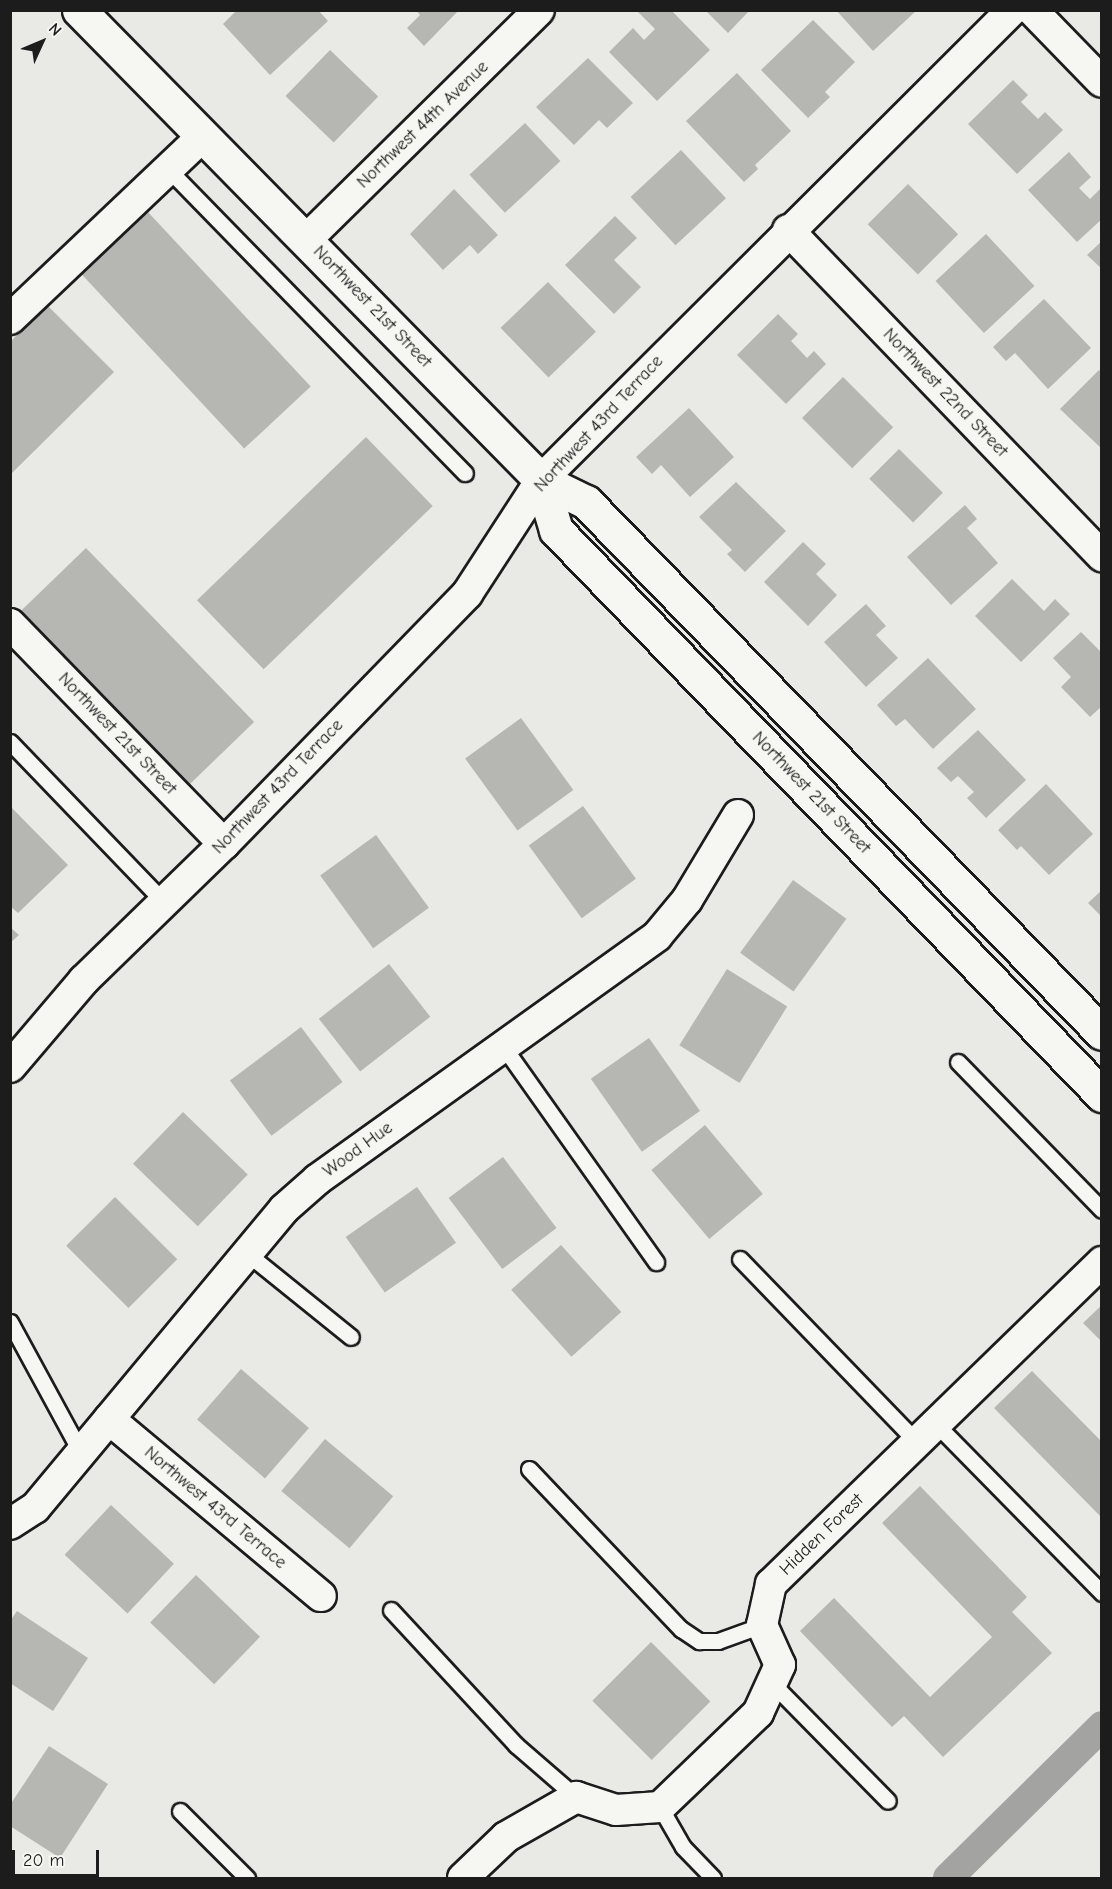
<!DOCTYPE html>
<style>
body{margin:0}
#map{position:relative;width:1112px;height:1889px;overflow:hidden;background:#e9e9e5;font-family:"Comic Neue",sans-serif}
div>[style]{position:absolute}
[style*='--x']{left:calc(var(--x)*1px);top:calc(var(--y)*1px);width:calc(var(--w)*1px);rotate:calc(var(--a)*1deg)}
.canal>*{height:30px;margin:-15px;padding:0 15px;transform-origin:15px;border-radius:15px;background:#a3a3a1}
.building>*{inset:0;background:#b6b6b3;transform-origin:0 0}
.roads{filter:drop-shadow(2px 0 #1c1c1c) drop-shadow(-2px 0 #1c1c1c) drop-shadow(0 2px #1c1c1c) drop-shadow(0 -2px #1c1c1c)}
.service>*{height:15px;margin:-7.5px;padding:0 7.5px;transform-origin:7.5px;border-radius:7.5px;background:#f6f6f2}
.minor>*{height:30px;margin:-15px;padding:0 15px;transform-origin:15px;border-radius:15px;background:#f6f6f2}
.tertiary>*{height:33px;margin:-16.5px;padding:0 16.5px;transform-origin:16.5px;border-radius:16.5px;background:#f6f6f2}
span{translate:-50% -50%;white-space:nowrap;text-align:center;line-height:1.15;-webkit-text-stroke:4.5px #f6f6f2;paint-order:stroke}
.street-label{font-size:18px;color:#1c1c1c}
.frame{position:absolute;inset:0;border:12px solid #1c1c1c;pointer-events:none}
.north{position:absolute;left:12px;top:12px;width:60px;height:60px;-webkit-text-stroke:4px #f6f6f2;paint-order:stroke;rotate:46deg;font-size:16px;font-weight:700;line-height:24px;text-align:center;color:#1c1c1c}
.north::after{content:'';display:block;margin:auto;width:21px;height:27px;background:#1c1c1c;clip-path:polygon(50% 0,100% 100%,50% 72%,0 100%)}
.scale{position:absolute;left:12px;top:1850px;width:87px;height:27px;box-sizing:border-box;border:3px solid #1c1c1c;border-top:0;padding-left:8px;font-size:18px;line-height:21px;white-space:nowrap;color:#1c1c1c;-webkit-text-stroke:4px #f6f6f2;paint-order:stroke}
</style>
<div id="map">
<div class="canal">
<div style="--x:948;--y:1878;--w:216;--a:-44.6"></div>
</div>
<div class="building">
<div style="clip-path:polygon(237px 10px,318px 10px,328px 21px,270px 75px,223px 24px)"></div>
<div style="clip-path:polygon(416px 10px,459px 10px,424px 46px,407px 28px,420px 15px)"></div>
<div style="clip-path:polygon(636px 10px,671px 10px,710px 50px,657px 101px,609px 52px,633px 28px,644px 40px,655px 29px)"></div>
<div style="clip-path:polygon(705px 10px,750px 10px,728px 33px)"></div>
<div style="clip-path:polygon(836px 10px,917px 10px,873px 51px)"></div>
<div style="clip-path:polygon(813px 20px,855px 62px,825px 92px,830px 97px,808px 118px,761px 70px)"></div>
<div style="left:330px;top:50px;width:67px;height:64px;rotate:44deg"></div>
<div style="clip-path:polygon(588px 58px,633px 103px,607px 128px,599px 120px,574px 145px,536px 107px)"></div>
<div style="clip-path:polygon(737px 73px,791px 131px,755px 165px,758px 169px,744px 182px,686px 121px)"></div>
<div style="clip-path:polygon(1013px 80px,1028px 95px,1021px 102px,1038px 119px,1045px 112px,1063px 130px,1017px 174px,968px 124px)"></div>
<div style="left:525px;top:123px;width:52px;height:76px;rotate:47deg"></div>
<div style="left:681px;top:150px;width:66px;height:69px;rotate:47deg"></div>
<div style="clip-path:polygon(1069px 152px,1091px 177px,1079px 188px,1090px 199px,1102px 187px,1102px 219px,1077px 242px,1028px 190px)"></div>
<div style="left:908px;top:184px;width:71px;height:57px;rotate:45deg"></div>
<div style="clip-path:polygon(454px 189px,498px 235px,478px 254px,470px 245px,443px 270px,410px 234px)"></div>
<div style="left:147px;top:211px;width:240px;height:91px;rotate:47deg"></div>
<div style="clip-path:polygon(615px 216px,637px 238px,614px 260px,641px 287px,614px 314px,565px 265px)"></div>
<div style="left:986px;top:234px;width:71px;height:69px;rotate:47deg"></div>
<div style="clip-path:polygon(1102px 241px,1102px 269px,1087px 255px)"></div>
<div style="left:548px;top:282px;width:69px;height:66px;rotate:46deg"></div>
<div style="clip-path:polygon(1044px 299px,1091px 348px,1048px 389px,1015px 353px,1006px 361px,993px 347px)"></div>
<div style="clip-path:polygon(47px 305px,114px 372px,10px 475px,10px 342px)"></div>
<div style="clip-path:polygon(778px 314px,798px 334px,791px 341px,807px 358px,814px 351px,826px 364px,786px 404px,737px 355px)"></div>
<div style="clip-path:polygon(1099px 370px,1102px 373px,1102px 449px,1060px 409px)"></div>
<div style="left:843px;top:377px;width:71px;height:58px;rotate:45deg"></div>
<div style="clip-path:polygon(689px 408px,734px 457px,690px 497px,661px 465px,652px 474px,636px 457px)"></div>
<div style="left:366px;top:437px;width:96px;height:235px;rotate:46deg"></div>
<div style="left:899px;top:449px;width:62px;height:42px;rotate:45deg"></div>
<div style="clip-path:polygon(736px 482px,786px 531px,745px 572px,727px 554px,732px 550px,699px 517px)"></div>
<div style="clip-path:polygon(965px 505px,977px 519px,967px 528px,998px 563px,951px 605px,907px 557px)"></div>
<div style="clip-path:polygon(803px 542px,826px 564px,816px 574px,837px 595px,808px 626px,764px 582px)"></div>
<div style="left:86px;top:548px;width:242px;height:91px;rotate:46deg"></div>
<div style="clip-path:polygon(1012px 579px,1044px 611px,1055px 599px,1070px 614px,1021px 662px,975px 616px)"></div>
<div style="clip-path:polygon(866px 604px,886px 626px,876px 635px,898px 658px,866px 687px,824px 642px)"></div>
<div style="clip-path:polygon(1081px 632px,1102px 653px,1102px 706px,1090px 717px,1061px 687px,1071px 677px,1053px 658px)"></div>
<div style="clip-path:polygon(928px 658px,976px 709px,933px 749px,905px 719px,896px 726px,877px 705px)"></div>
<div style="left:521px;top:718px;width:89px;height:69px;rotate:54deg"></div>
<div style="clip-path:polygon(978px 730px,1026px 780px,986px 818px,967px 798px,974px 792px,958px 776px,951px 782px,937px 768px)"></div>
<div style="clip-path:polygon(1046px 784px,1093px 834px,1049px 875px,1021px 846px,1017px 850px,998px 830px)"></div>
<div style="clip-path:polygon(10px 806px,68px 865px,18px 913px,10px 906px)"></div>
<div style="left:583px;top:806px;width:90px;height:67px;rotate:54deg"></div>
<div style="left:376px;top:835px;width:90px;height:69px;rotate:54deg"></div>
<div style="left:793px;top:880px;width:66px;height:90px;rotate:36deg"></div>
<div style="clip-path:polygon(1102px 890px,1102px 917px,1088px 903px)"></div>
<div style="clip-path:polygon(10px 927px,19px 935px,10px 943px)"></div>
<div style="left:389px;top:964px;width:67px;height:89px;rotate:52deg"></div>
<div style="left:727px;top:969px;width:71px;height:90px;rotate:32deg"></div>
<div style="left:301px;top:1027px;width:69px;height:89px;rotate:53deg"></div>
<div style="left:649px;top:1038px;width:89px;height:71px;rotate:55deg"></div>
<div style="left:183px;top:1112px;width:90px;height:72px;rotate:44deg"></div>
<div style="left:705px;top:1125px;width:90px;height:70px;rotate:50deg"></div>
<div style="left:503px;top:1157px;width:89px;height:68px;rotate:53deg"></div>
<div style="left:417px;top:1187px;width:68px;height:87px;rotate:55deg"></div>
<div style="left:115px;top:1197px;width:88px;height:69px;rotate:45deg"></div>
<div style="left:561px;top:1245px;width:90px;height:67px;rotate:48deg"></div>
<div style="clip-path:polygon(1102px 1305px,1102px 1342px,1083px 1323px)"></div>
<div style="left:241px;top:1369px;width:90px;height:67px;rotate:41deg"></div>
<div style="clip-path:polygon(1032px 1371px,1102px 1442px,1102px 1518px,994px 1408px)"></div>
<div style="left:325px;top:1439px;width:89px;height:68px;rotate:40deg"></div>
<div style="clip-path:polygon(920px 1486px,1027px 1597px,1012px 1612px,1052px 1653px,943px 1757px,904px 1716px,892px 1727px,800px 1631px,834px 1598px,930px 1697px,992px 1637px,882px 1523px)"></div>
<div style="left:111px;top:1505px;width:86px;height:68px;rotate:43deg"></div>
<div style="left:196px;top:1575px;width:89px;height:66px;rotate:44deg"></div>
<div style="clip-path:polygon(17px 1611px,88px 1658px,53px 1711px,10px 1683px,10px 1621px)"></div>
<div style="left:651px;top:1642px;width:84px;height:83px;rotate:45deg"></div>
<div style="clip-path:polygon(49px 1746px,108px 1784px,60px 1858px,10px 1826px,10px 1805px)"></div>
</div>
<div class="roads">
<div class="service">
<div style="--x:168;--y:169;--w:425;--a:45.7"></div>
<div style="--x:10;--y:742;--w:222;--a:46.1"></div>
<div style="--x:503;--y:1046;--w:265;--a:54.7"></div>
<div style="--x:958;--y:1062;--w:206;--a:45.8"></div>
<div style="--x:248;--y:1254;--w:132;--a:38.9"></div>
<div style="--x:740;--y:1259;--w:255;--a:46"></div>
<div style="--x:10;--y:1322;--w:149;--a:61.5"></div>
<div style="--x:936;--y:1424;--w:237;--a:45.5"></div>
<div style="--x:529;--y:1469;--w:221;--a:46.5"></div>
<div style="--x:681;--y:1629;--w:22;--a:34"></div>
<div style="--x:699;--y:1641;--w:19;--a:0"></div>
<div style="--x:718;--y:1641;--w:47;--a:-20"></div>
<div style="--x:391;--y:1610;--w:184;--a:47.2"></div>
<div style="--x:516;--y:1745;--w:79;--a:40.9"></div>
<div style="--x:772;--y:1683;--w:165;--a:45.5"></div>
<div style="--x:660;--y:1807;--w:46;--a:60.1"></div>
<div style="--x:683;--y:1847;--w:43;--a:45.9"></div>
<div style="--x:180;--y:1811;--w:95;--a:45"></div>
</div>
<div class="minor">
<div style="--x:1032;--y:10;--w:100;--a:45.8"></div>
<div style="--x:788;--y:230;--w:453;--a:46.1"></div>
<div style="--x:306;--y:240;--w:327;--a:-44.6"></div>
<div style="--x:10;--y:319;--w:266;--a:-43.5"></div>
<div style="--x:10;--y:624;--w:307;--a:45.8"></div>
<div style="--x:10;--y:1067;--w:114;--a:-49.6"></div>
<div style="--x:84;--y:980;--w:195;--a:-44.2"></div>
<div style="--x:224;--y:844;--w:349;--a:-45.8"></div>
<div style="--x:467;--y:594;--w:136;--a:-57"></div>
<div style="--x:541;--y:480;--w:665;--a:-44.94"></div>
<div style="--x:109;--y:1419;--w:276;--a:39.9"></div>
<div style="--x:10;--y:1524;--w:30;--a:-33"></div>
<div style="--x:35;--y:1508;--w:389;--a:-50.2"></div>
<div style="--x:284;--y:1209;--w:45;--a:-41.4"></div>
<div style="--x:318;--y:1179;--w:417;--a:-35.6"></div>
<div style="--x:657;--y:936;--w:47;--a:-50.2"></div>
<div style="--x:687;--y:900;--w:99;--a:-59"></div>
<div style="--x:463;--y:1878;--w:59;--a:-43.6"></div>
<div style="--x:506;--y:1837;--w:81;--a:-29.7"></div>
<div style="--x:576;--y:1797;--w:42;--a:18"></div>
<div style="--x:616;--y:1810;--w:44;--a:-3.9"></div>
<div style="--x:660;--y:1807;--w:136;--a:-43.8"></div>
<div style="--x:758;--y:1713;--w:53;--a:-65.4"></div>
<div style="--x:780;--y:1665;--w:44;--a:-114.2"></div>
<div style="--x:762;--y:1625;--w:42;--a:-77.6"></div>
<div style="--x:771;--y:1584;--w:462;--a:-44.2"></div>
</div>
<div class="tertiary">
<div style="--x:79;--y:10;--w:659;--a:45.49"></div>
<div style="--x:541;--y:480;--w:50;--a:26.1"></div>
<div style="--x:586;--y:502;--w:740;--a:45.82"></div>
<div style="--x:541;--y:480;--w:52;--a:73.3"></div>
<div style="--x:556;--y:530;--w:786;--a:45.98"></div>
</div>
</div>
<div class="street-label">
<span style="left:423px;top:125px;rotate:-44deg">Northwest 44th Avenue</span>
<span style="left:372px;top:307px;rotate:46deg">Northwest 21st Street</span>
<span style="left:945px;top:393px;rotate:46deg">Northwest 22nd Street</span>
<span style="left:599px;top:424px;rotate:-47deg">Northwest 43rd Terrace</span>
<span style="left:117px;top:734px;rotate:46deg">Northwest 21st Street</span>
<span style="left:278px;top:787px;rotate:-46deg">Northwest 43rd Terrace</span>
<span style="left:811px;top:793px;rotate:46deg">Northwest 21st Street</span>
<span style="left:358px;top:1150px;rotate:-36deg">Wood Hue</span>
<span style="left:215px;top:1508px;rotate:40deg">Northwest 43rd Terrace</span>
<span style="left:822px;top:1535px;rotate:-44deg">Hidden Forest</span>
</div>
<div class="frame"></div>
<div class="north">N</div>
<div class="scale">20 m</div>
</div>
